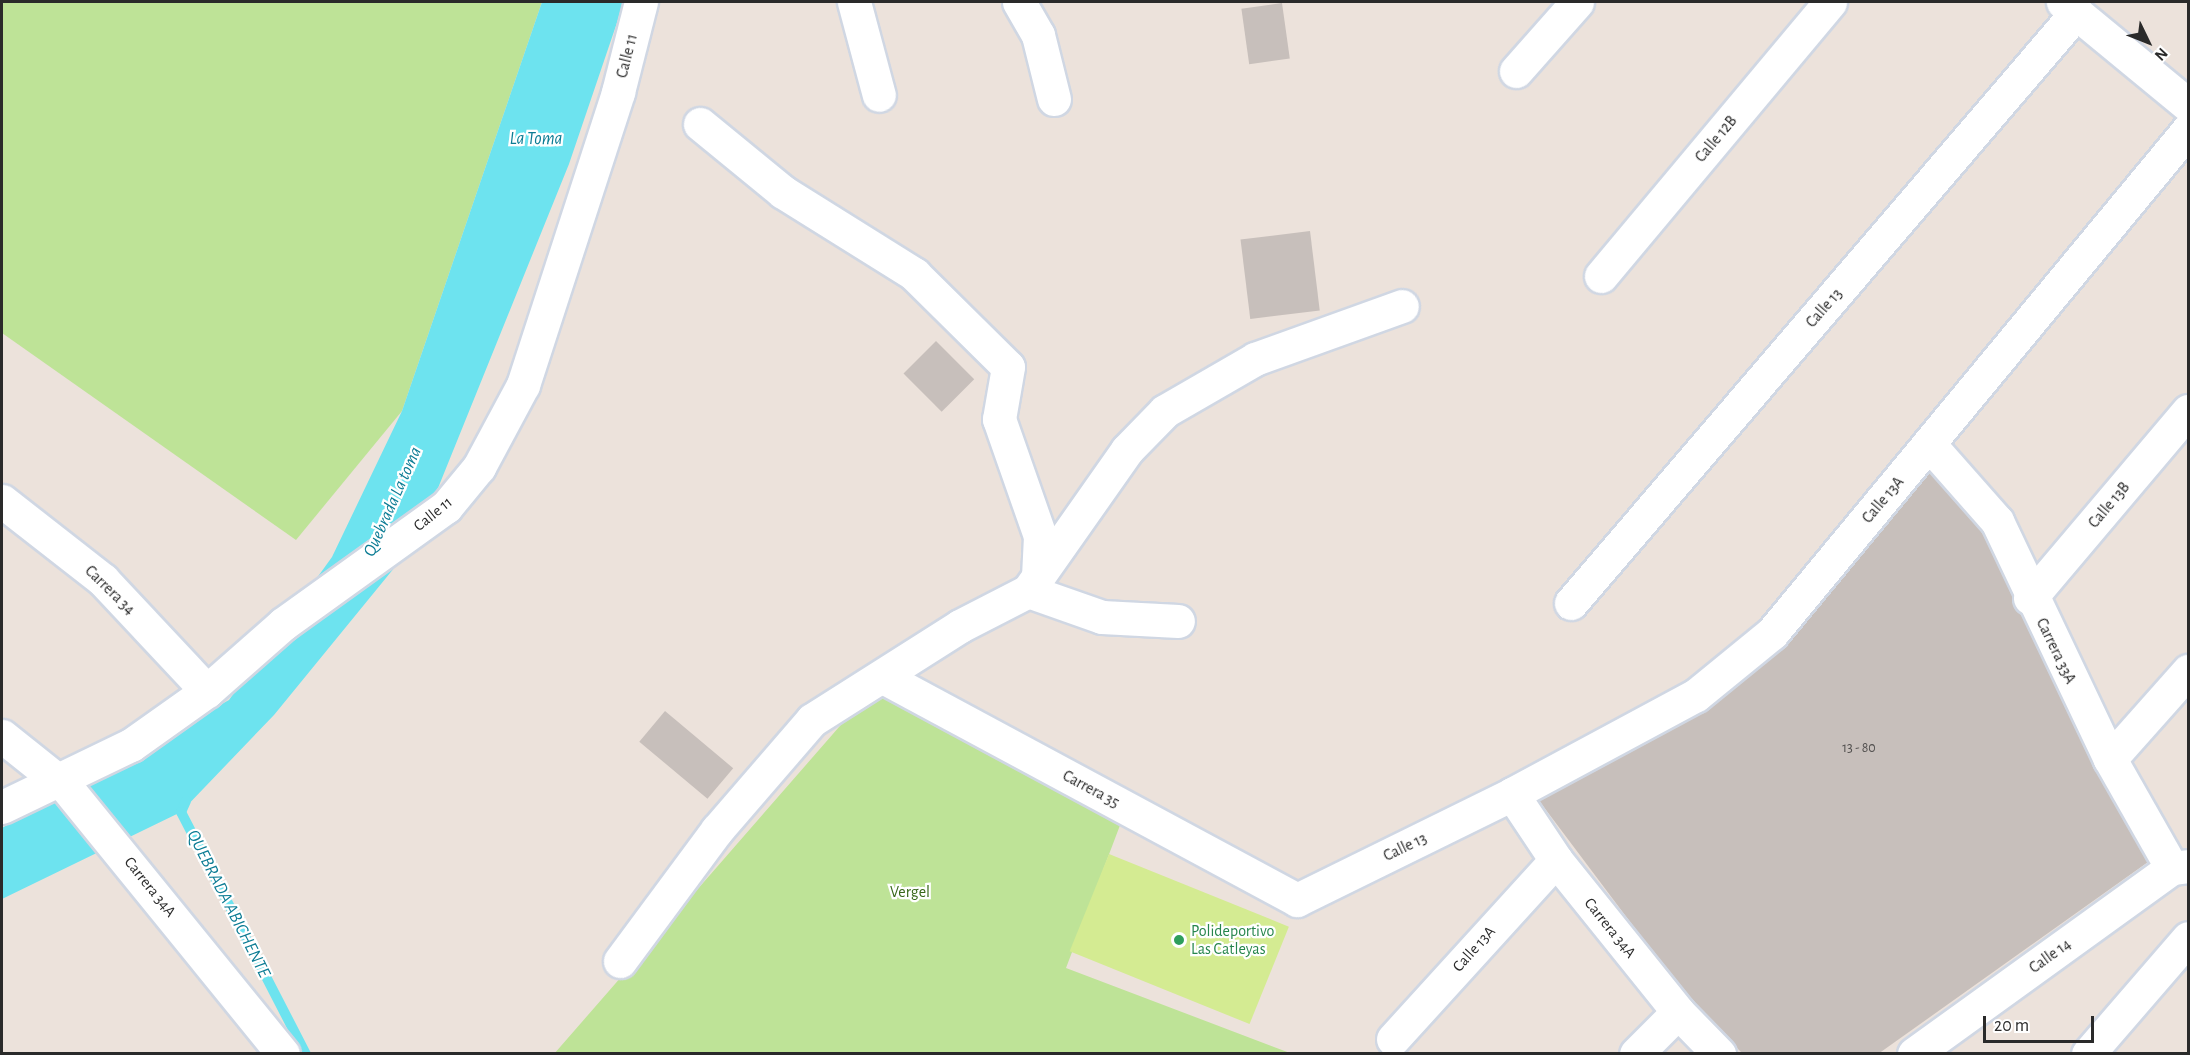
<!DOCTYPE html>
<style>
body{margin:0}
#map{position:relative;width:2190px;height:1055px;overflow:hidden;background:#ece2db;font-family:"Alegreya Sans",sans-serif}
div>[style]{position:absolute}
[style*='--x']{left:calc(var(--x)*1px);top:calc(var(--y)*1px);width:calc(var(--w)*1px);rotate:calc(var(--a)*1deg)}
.green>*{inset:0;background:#bee397}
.pitch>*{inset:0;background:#d4eb92;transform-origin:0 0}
.water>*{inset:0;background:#6de3ef}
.stream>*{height:10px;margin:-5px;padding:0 5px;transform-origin:5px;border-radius:5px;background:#6de3ef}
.building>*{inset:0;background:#c7bfbb;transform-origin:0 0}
.roads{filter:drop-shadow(2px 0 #d0d7e3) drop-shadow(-2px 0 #d0d7e3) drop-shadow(0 2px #d0d7e3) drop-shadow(0 -2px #d0d7e3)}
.minor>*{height:33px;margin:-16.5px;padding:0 16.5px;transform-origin:16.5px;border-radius:16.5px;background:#fff}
.dots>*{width:16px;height:16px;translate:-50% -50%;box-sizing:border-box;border:3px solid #fff;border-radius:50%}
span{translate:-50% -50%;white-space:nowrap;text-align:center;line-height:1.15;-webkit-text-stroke:4.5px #fff;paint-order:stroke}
.number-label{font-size:14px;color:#514f4e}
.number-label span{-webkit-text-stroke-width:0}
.street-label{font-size:16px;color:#2a2a2a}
.park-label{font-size:16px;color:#376719}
.leisure-label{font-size:16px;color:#27864d}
.left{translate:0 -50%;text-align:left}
.water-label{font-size:18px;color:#0c7c94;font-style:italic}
.frame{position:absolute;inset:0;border:3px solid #2a2a2a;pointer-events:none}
.north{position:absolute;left:2118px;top:12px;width:60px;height:60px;-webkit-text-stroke:4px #fff;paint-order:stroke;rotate:133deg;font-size:16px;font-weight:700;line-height:24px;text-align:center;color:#2a2a2a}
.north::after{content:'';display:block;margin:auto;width:21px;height:27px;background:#2a2a2a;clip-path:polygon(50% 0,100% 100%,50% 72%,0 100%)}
.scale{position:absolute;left:1983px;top:1016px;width:111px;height:27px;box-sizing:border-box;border:3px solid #2a2a2a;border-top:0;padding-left:8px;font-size:18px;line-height:21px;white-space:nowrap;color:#2a2a2a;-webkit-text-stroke:4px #fff;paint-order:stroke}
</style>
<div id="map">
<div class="green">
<div style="clip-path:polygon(2px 2px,542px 2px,402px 411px,296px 540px,2px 333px)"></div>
<div style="clip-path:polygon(873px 688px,1122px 820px,1066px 968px,1290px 1053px,554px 1054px)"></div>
</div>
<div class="pitch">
<div style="left:1109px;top:854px;width:194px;height:105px;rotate:22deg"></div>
</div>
<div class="water">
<div style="clip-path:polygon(542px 2px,624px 2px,569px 164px,417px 540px,274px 715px,181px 812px,2px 899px,2px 828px,229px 700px,332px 557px,402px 411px)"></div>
</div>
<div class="stream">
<div style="--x:186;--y:801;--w:12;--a:114"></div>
<div style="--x:181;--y:812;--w:272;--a:62.7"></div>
</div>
<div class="building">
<div style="left:1282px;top:3px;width:56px;height:41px;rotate:82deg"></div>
<div style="left:1310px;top:231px;width:80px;height:70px;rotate:83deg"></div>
<div style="left:936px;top:341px;width:54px;height:46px;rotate:45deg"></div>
<div style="clip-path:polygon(1929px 462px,1986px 523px,2148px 862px,1878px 1054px,1743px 1054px,1688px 999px,1534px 794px,1713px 702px,1780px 649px)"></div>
<div style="left:665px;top:711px;width:89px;height:40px;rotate:40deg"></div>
</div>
<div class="roads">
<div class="minor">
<div style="--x:854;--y:2;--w:96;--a:75"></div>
<div style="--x:1019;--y:2;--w:38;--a:60"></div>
<div style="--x:1038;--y:35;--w:66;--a:76"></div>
<div style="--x:2063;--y:2;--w:162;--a:39.5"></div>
<div style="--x:1516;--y:71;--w:92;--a:-48.5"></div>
<div style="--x:700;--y:124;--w:107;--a:39.3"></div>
<div style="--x:783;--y:192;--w:155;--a:32"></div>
<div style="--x:914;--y:274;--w:132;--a:44.7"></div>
<div style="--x:1008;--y:367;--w:53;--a:99.8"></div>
<div style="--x:999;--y:419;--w:124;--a:70.7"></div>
<div style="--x:1040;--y:536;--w:41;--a:92.8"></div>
<div style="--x:1601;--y:276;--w:357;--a:-50.1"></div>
<div style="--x:1929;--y:444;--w:103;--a:48.6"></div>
<div style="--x:1997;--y:521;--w:263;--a:64.6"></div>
<div style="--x:2110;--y:759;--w:125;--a:60.4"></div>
<div style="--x:2;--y:501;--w:128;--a:38"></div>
<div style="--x:103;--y:580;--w:152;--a:46.9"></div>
<div style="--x:1028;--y:591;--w:78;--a:19.4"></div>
<div style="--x:1102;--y:617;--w:76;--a:3"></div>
<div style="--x:2030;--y:598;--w:245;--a:-49.8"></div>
<div style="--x:1571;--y:603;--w:777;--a:-49.44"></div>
<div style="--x:885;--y:678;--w:468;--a:28.3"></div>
<div style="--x:1297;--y:900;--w:240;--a:-26.2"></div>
<div style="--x:1512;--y:794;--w:209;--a:-28.3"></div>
<div style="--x:1696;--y:695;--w:98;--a:-39.2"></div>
<div style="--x:1772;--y:633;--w:653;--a:-50.41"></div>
<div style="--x:2;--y:736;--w:82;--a:38.6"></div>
<div style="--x:66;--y:787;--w:344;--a:50.9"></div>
<div style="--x:2110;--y:759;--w:118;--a:-48.4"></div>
<div style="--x:1512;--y:794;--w:79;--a:56.3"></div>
<div style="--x:1556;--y:860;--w:195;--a:51.2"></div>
<div style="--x:1678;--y:1012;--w:59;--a:45.7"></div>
<div style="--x:2;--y:807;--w:143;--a:-25.7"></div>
<div style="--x:131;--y:745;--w:93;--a:-35.4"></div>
<div style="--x:207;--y:691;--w:101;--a:-41.4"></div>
<div style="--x:283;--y:624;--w:201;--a:-35.7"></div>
<div style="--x:446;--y:507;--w:52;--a:-50.5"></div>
<div style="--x:479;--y:467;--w:93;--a:-61.8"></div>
<div style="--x:523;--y:385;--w:308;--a:-72"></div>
<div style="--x:618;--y:92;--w:93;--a:-75.7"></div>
<div style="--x:620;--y:961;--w:163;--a:-53.5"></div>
<div style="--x:717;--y:830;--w:145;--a:-49.2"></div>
<div style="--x:812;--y:720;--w:175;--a:-32.4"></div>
<div style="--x:960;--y:626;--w:76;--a:-27.2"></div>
<div style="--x:1028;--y:591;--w:172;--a:-54.9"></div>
<div style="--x:1127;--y:450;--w:54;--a:-45.7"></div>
<div style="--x:1165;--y:411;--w:104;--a:-30"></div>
<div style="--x:1255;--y:359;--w:156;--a:-19.8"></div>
<div style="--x:1393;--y:1039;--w:242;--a:-47.7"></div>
<div style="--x:1636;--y:1054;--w:59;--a:-45"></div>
<div style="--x:1914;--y:1054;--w:318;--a:-35.8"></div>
<div style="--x:2172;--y:868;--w:16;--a:-7"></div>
<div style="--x:2088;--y:1054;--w:153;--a:-49.2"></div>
</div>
</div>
<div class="dots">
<div style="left:1179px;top:940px;background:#2e9e5b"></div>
</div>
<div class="number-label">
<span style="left:1859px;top:748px">13 - 80</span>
</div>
<div class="street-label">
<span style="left:627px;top:56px;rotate:-76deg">Calle 11</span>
<span style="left:1716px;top:139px;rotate:-50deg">Calle 12B</span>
<span style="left:1824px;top:308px;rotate:-49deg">Calle 13</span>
<span style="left:1883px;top:500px;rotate:-50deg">Calle 13A</span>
<span style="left:2109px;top:505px;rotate:-50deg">Calle 13B</span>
<span style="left:433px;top:514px;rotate:-39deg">Calle 11</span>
<span style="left:110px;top:590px;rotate:44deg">Carrera 34</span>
<span style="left:2056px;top:651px;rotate:64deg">Carrera 33A</span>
<span style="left:1091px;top:789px;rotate:28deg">Carrera 35</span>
<span style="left:1405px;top:847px;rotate:-26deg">Calle 13</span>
<span style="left:150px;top:887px;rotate:51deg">Carrera 34A</span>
<span style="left:1610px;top:928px;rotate:51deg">Carrera 34A</span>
<span style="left:1474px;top:949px;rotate:-48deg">Calle 13A</span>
<span style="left:2050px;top:956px;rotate:-36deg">Calle 14</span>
</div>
<div class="park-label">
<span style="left:910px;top:892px">Vergel</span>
</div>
<div class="leisure-label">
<span class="left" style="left:1191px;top:940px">Polideportivo<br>Las Catleyas</span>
</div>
<div class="water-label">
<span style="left:536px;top:139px">La Toma</span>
<span style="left:393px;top:502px;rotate:-66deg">Quebrada La toma</span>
<span style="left:228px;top:904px;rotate:63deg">QUEBRADA ABICHENTE</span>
</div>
<div class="frame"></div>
<div class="north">N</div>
<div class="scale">20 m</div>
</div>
